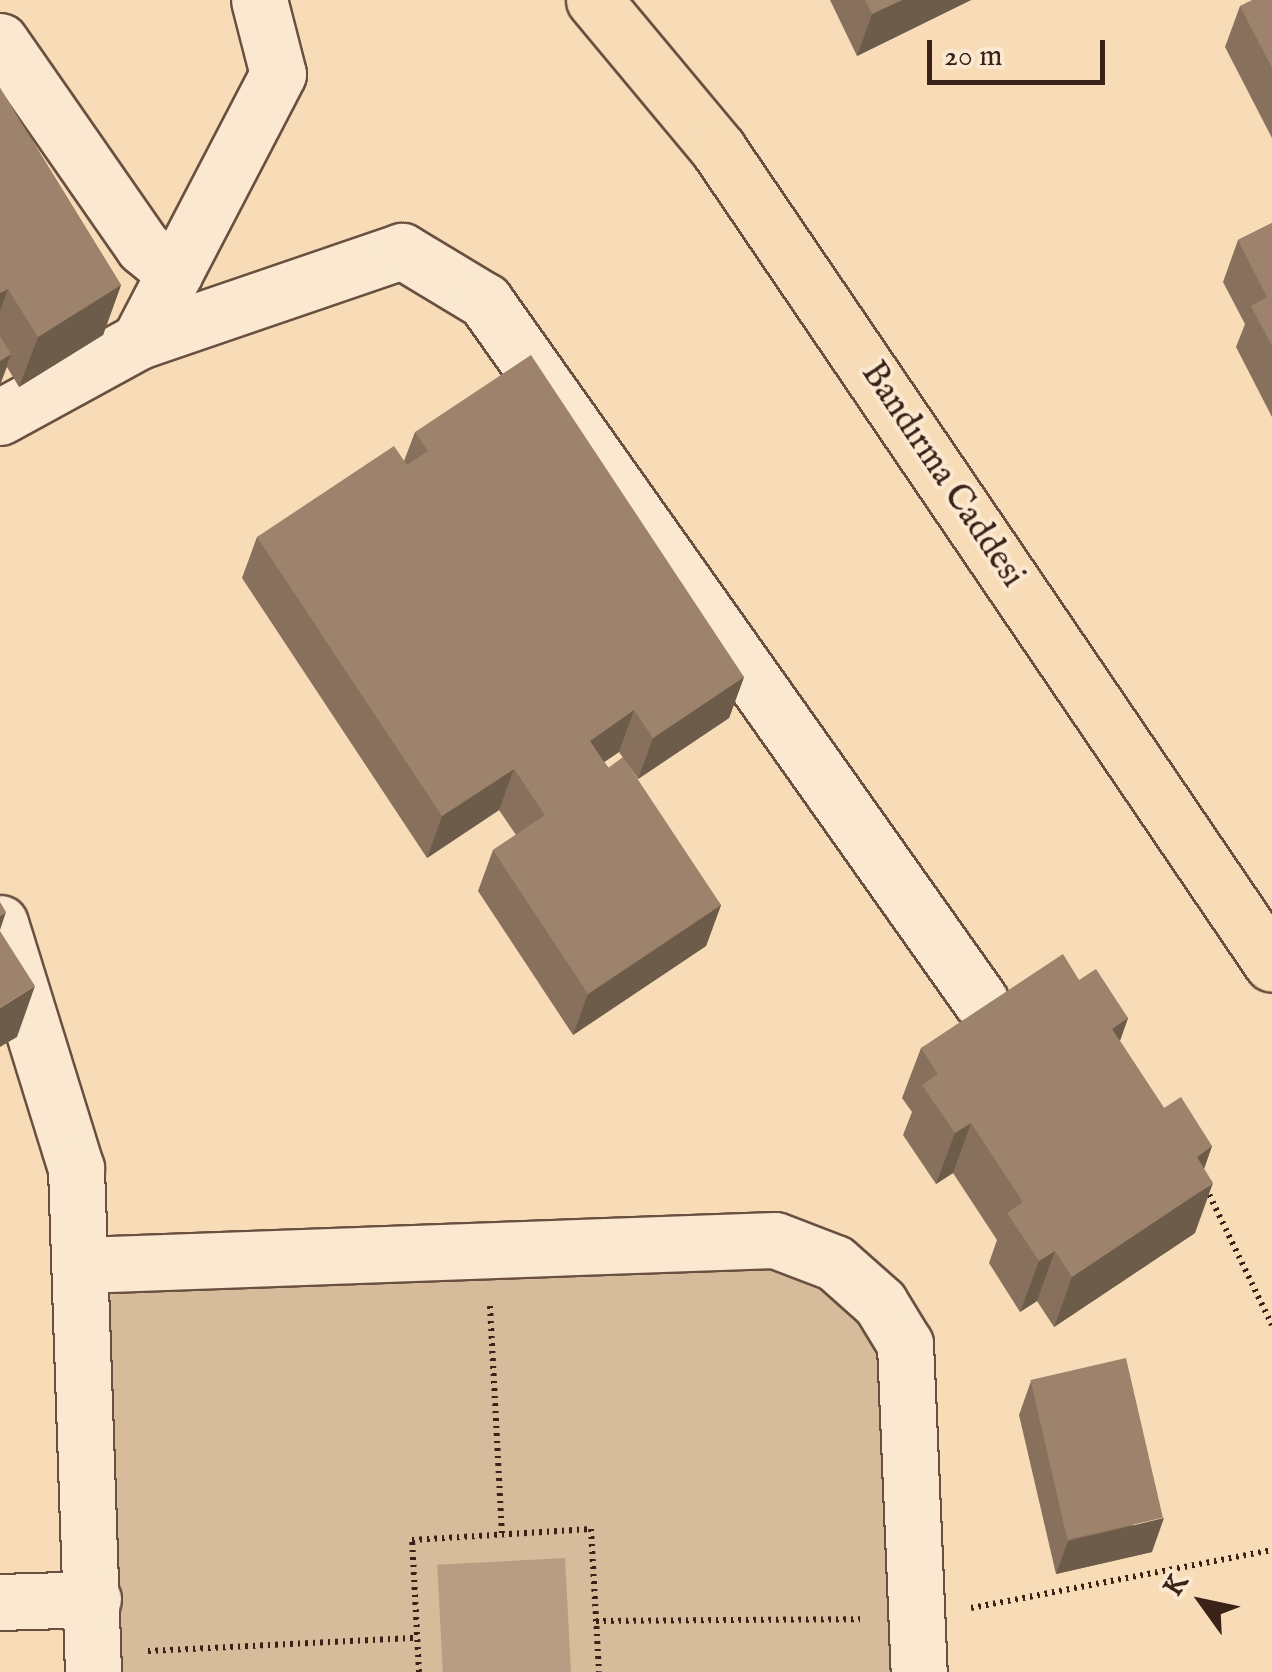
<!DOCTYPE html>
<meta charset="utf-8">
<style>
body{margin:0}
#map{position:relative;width:1272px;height:1672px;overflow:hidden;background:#f7dcb7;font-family:"IM FELL English",serif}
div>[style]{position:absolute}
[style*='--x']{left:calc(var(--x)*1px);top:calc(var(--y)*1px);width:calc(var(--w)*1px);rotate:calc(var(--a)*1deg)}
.green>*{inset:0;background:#d7bc9c}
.water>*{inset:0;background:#b79d81;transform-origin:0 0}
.path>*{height:6px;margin-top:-3px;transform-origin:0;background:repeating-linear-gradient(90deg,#3b2219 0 2.5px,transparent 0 7.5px)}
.roads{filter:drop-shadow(2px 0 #6a5040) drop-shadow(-2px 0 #6a5040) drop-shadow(0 2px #6a5040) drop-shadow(0 -2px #6a5040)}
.minor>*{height:55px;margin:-27.5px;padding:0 27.5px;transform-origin:27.5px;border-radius:27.5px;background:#fae8d0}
.major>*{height:55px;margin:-27.5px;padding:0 27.5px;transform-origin:27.5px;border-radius:27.5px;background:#f7dcb7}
.wall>*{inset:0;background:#87715c}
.shaded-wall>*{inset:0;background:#6e5c4b}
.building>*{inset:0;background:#9d836b;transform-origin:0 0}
span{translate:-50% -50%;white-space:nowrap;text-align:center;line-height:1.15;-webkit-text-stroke:8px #fae8d0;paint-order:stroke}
.street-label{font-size:35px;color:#3b2219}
.north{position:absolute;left:1152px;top:1552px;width:100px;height:100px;-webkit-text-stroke:8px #fae8d0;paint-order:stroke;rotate:303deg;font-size:28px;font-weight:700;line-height:40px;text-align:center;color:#3b2219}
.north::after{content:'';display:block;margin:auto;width:35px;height:45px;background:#3b2219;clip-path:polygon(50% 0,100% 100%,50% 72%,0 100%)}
.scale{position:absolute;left:927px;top:40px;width:178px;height:45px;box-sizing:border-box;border:5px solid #3b2219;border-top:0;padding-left:12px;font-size:30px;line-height:35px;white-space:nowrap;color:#3b2219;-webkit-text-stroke:8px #fae8d0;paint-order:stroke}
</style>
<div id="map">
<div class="green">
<div style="clip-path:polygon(780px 1259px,849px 1302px,885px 1349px,901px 1672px,119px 1672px,110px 1285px)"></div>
</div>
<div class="water">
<div style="left:565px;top:1558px;width:114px;height:128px;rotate:87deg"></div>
</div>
<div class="path">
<div style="--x:1206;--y:1188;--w:152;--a:64.3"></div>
<div style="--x:490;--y:1306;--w:228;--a:87"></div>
<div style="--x:971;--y:1608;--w:307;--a:-10.9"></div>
<div style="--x:596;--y:1621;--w:264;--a:-0.4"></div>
<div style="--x:148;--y:1651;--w:269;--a:-2.8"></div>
<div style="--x:419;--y:1672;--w:132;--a:-93"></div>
<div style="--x:412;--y:1540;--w:179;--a:-3.5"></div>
<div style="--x:591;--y:1529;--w:143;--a:86.8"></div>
</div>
<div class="roads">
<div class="minor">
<div style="--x:0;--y:41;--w:251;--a:55.2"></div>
<div style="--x:143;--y:247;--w:41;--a:39.1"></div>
<div style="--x:139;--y:341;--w:301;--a:-62.5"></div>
<div style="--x:278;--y:74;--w:76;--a:-104.4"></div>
<div style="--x:0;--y:417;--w:158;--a:-28.7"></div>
<div style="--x:139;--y:341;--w:278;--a:-18.9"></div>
<div style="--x:402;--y:251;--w:97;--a:31.1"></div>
<div style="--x:485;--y:301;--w:857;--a:54.7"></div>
<div style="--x:0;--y:923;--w:257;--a:72.8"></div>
<div style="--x:76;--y:1168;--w:504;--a:88.07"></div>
<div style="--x:82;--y:1265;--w:693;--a:-2.07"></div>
<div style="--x:775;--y:1240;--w:64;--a:21"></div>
<div style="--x:835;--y:1263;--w:60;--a:41.6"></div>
<div style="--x:880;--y:1303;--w:48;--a:58.6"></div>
<div style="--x:905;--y:1344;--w:328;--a:87.6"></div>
<div style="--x:0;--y:1602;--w:93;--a:-1.8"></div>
</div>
<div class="major">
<div style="--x:594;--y:0;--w:194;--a:50.2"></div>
<div style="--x:718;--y:149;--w:985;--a:55.79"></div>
</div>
</div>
<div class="wall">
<div style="clip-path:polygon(830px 0,971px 0,857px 56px)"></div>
<div style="clip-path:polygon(1272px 0,1272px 138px,1225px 47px,1240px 6px)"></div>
<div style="clip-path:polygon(0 88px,121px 285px,103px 335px,19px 387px,7px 367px,0 385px)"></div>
<div style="clip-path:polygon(1272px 223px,1272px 417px,1236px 347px,1245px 324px,1223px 282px,1238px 240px)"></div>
<div style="clip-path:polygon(415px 432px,744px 677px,729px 718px,638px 779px,619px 752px,604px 762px,721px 905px,706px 946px,573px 1035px,478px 891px,493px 850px,516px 835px,499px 810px,427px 858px,242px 578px,257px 537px,404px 461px)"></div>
<div style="clip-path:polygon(1079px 980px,1128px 1018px,1120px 1041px,1164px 1108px,1212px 1146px,1204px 1168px,1195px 1233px,1054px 1327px,1037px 1301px,1020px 1312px,989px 1263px,997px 1240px,953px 1173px,936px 1184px,903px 1135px,912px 1112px,902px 1098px,921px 1048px)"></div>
<div style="clip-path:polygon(1031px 1381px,1152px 1552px,1056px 1574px,1019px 1415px)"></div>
</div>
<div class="shaded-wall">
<div style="clip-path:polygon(902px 0,971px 0,857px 56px,872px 14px)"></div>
<div style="clip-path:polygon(121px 285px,103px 335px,19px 387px,38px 337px)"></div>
<div style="clip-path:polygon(8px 289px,0 311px,0 293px)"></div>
<div style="clip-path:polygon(11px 354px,0 385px,0 361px)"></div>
<div style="clip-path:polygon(744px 677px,729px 718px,638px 779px,653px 738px)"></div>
<div style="clip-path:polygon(634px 710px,619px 752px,575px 782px,590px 741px)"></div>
<div style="clip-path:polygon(514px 769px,499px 810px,427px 858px,442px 816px)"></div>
<div style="clip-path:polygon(721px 905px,706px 946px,573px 1035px,588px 994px)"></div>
<div style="clip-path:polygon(6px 912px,0 930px,0 916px)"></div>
<div style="clip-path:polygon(35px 986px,17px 1037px,0 1047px,0 1008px)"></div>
<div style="clip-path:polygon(1128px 1018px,1110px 1068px,1112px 1029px)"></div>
<div style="clip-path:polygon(971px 1123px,953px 1173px,936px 1184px,955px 1133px)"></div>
<div style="clip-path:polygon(1212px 1146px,1195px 1195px,1213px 1183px,1195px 1233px,1054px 1327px,1072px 1277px,1197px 1157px)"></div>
<div style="clip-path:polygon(1055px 1251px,1037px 1301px,1020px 1312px,1039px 1261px)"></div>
<div style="clip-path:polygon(1164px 1518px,1152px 1552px,1056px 1574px,1068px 1541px)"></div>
</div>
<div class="building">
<div style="clip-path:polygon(865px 0,902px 0,872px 14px)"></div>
<div style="clip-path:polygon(1252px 0,1272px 0,1272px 68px,1240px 6px)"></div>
<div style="clip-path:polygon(0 88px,121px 285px,38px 337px,8px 289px,0 293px)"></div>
<div style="clip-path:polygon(1272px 223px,1272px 346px,1251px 306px,1267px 297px,1238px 240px)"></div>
<div style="clip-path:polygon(0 336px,11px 354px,0 361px)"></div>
<div style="clip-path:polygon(531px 355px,744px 677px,653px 738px,634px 710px,590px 741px,608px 768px,623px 757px,721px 905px,588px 994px,493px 850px,545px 815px,514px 769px,442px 816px,257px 537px,394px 446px,407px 465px,428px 451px,415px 432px)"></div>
<div style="clip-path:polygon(0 902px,6px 912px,0 916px)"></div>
<div style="clip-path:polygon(0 931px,35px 986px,0 1008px)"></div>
<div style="clip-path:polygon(1063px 954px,1079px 980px,1096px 969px,1128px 1018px,1112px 1029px,1164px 1108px,1181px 1097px,1212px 1146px,1197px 1157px,1213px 1183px,1072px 1277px,1055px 1251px,1039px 1261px,1007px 1213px,1023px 1202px,971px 1123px,955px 1133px,922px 1085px,938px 1074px,921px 1048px)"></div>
<div style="left:1126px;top:1358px;width:164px;height:98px;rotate:77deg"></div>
</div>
<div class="street-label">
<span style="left:942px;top:475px;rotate:56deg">Bandırma Caddesi</span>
</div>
<div class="north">K</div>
<div class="scale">20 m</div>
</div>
